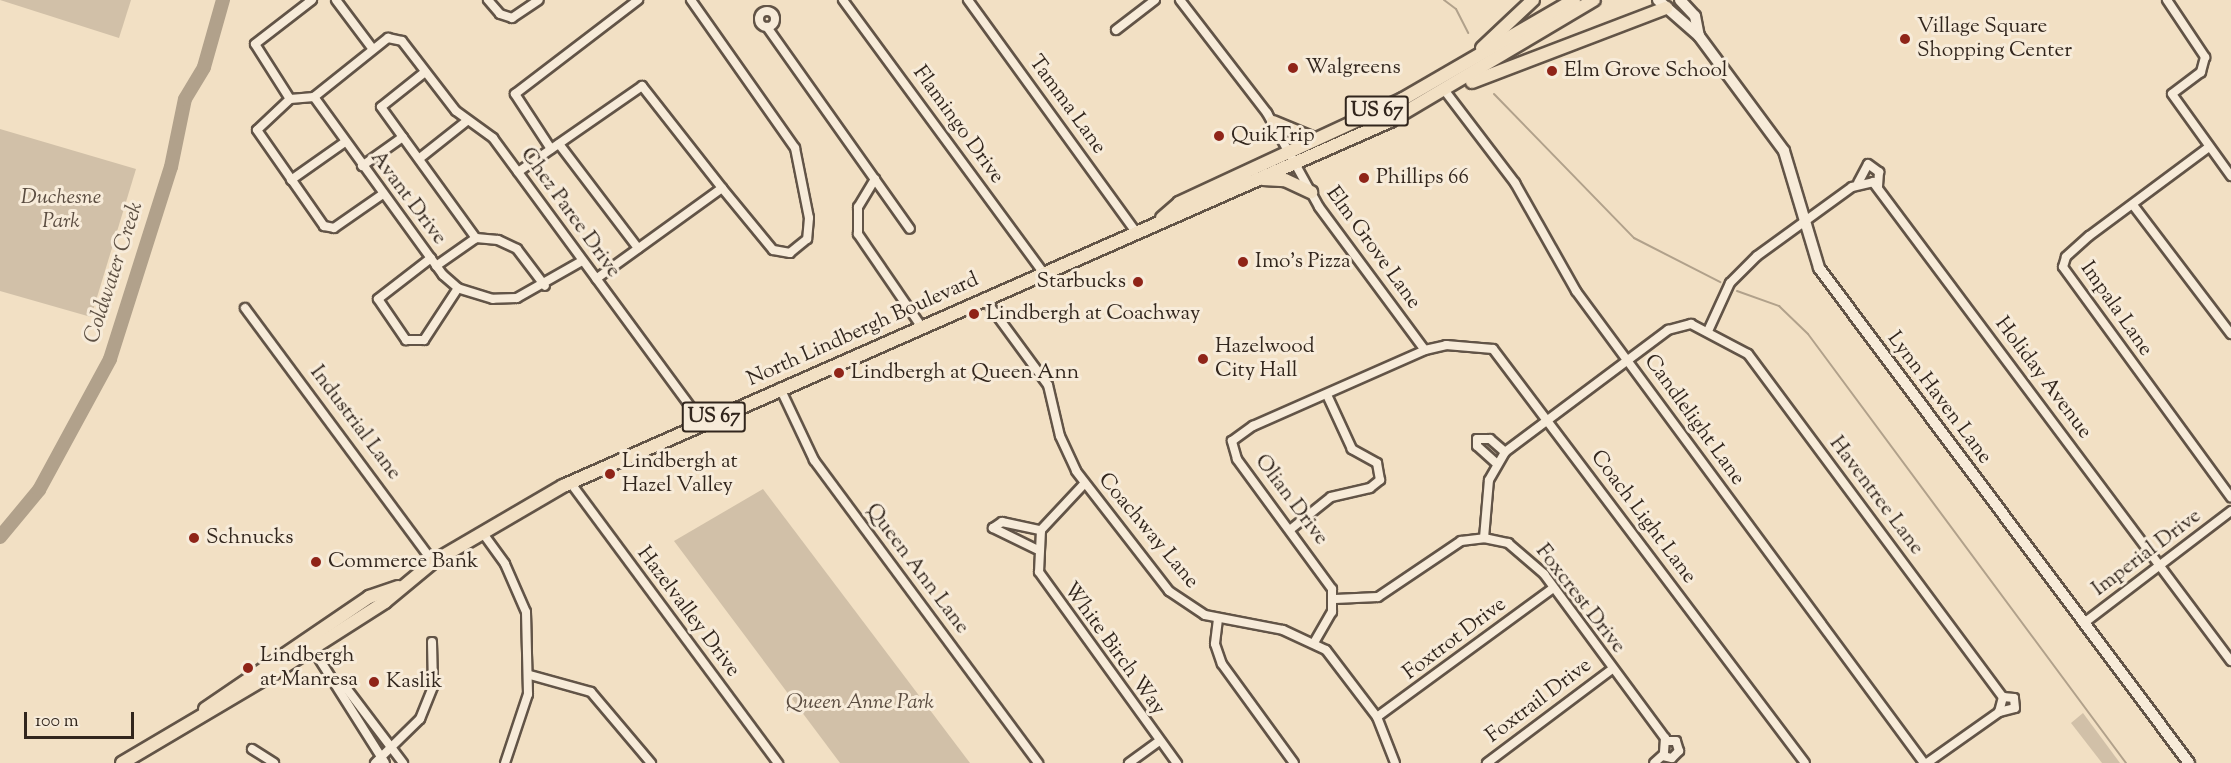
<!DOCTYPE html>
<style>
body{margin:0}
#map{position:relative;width:2231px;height:763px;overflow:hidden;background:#f2e0c4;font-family:"Sorts Mill Goudy",serif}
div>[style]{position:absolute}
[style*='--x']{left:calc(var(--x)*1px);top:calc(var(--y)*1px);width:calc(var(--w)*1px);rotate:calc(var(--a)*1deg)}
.green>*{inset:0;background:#d1c0a8}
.stream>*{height:2px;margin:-1px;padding:0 1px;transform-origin:1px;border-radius:1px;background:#b1a18b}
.river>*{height:14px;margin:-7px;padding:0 7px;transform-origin:7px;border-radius:7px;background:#b1a18b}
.roads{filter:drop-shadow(2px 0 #625447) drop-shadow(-2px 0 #625447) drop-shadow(0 2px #625447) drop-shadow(0 -2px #625447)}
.street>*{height:8px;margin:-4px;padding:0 4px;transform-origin:4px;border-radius:4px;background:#f7ebd9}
.street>.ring{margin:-4px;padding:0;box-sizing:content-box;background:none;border:8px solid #f7ebd9;border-radius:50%}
.secondary>*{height:10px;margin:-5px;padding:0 5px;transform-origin:5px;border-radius:5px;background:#f7ebd9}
.primary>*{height:12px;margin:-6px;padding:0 6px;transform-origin:6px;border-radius:6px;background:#f2e0c4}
.dots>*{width:16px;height:16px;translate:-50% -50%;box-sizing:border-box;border:3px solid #f7ebd9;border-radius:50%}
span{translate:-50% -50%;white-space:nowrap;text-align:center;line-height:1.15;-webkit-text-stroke:6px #f7ebd9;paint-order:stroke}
.shield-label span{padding:2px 4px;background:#f7ebd9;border:2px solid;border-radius:4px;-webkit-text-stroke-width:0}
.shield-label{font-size:20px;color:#32261d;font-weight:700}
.poi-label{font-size:21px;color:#32261d}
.left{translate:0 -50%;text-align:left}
.right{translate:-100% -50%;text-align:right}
.street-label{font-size:21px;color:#32261d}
.park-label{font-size:21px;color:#5a4c40;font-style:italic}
.water-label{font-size:22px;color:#5e5144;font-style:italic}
.scale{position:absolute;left:24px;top:712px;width:110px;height:27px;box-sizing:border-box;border:3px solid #32261d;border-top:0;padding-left:8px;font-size:18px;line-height:21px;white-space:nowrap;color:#32261d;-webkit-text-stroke:4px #f7ebd9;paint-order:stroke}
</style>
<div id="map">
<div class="green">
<div style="clip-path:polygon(0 0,131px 0,119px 38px)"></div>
<div style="clip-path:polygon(0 129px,136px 169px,91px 317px,0 291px)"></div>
<div style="clip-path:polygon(763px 489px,970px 763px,840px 763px,674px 541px)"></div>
<div style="clip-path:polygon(2083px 713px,2120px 763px,2102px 763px,2071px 723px)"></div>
</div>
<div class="stream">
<div style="--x:1444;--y:0;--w:15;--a:37"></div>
<div style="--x:1456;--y:9;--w:27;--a:63"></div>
<div style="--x:1494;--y:94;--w:201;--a:45.8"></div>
<div style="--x:1634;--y:238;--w:97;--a:27.1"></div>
<div style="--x:1737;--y:291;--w:45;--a:19.7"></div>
<div style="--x:1779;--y:306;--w:40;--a:44"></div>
<div style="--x:1808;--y:334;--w:534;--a:53.45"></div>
</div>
<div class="river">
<div style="--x:0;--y:537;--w:61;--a:-50.3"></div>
<div style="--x:39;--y:490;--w:149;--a:-61.5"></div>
<div style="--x:110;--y:359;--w:201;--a:-72.4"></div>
<div style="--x:171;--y:167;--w:69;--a:-78.4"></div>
<div style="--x:185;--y:99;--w:37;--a:-59"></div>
<div style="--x:204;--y:67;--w:70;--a:-74.2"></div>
</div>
<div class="roads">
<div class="street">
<div style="--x:336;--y:0;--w:60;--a:53.1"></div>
<div style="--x:488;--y:0;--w:18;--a:49"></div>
<div style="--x:500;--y:14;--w:13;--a:18"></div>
<div style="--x:512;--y:18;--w:32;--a:-34"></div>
<div style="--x:691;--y:0;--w:181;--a:54.9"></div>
<div style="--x:795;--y:148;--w:71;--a:78.7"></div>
<div style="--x:809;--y:218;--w:21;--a:95"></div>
<div style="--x:807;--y:239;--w:22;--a:141"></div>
<div style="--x:790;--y:253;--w:17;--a:-170"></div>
<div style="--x:773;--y:250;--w:80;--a:-129.4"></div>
<div style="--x:843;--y:0;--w:338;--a:53.7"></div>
<div style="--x:968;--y:0;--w:285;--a:54.1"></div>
<div style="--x:1180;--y:0;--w:143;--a:52.4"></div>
<div style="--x:1267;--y:113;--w:107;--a:61"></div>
<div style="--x:1319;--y:207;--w:178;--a:53.5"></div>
<div style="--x:2167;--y:0;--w:69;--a:56.3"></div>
<div style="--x:2205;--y:57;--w:16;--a:105"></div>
<div style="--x:2201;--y:72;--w:36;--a:143"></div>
<div style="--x:2172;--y:94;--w:101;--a:54.3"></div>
<div class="ring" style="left:759px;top:11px;width:8px;height:8px"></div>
<div style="--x:767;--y:27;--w:247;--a:54.7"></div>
<div style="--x:1116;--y:30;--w:49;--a:-37.6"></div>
<div style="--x:425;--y:72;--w:56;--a:141.5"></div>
<div style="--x:381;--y:107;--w:162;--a:54.1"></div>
<div style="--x:1445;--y:91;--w:116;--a:52.7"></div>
<div style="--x:1515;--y:183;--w:124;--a:60.5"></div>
<div style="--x:1576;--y:291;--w:586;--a:53.6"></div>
<div style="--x:314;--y:97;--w:24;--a:175"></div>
<div style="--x:290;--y:99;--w:45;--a:136.8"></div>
<div style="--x:257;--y:130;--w:117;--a:55.1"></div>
<div style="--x:324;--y:226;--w:10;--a:11"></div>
<div style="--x:334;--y:228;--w:60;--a:-34.8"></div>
<div style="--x:290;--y:99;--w:65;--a:-122.5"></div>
<div style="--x:255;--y:44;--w:72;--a:-37.7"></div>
<div style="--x:559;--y:144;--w:131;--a:52.8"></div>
<div style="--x:2209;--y:147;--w:149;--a:143.4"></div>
<div style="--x:2089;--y:236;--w:31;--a:138"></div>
<div style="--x:2066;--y:257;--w:10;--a:107"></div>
<div style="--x:2063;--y:267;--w:285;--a:53.9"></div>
<div style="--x:551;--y:149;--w:66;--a:-123.2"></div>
<div style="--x:515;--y:94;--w:155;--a:-37.4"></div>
<div style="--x:420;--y:158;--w:61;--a:-38.4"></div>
<div style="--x:362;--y:166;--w:50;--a:-35.3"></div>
<div style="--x:518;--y:172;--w:151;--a:-34.7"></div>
<div style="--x:642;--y:86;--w:130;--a:51.9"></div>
<div style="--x:722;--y:188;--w:155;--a:144.2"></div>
<div style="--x:875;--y:179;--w:33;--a:121"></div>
<div style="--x:858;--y:207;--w:27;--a:90"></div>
<div style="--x:858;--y:234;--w:112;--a:55.6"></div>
<div style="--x:291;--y:180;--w:66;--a:-35.1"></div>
<div style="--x:1858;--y:183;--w:21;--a:-62"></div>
<div style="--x:1868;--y:164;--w:14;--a:36"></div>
<div style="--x:1879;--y:172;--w:15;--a:94"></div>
<div style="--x:2133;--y:205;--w:162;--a:52.8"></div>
<div style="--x:431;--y:258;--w:67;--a:142.3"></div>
<div style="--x:378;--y:299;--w:50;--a:55.7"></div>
<div style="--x:406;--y:340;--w:18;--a:0"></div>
<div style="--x:424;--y:340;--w:62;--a:-56.8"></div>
<div style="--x:582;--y:261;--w:75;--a:150.4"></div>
<div style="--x:517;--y:298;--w:24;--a:178"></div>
<div style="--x:493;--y:299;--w:37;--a:-163"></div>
<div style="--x:458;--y:288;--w:20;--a:-139"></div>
<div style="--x:443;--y:275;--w:220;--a:-125.9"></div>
<div style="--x:314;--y:97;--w:95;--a:-38.6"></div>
<div style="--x:388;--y:38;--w:14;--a:12"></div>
<div style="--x:402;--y:41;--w:88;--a:52.4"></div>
<div style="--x:456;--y:111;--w:46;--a:36.1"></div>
<div style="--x:493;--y:138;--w:353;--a:53.7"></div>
<div style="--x:436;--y:266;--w:49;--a:-35"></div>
<div style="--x:476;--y:238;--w:22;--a:5"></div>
<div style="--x:498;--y:240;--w:21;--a:25"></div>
<div style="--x:517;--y:249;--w:46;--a:52.9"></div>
<div style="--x:984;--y:298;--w:108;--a:53.7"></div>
<div style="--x:1048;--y:385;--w:52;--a:76.8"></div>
<div style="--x:1060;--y:436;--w:38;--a:65"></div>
<div style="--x:1076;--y:471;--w:152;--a:52.2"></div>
<div style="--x:1169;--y:591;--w:43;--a:33.7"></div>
<div style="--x:1205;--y:615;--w:79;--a:10.9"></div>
<div style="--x:1283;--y:630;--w:47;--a:24.9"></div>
<div style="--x:1326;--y:650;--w:84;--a:52.7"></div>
<div style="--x:1377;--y:717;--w:49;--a:68.6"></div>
<div style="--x:245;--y:308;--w:316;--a:53.5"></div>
<div style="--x:1708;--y:331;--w:53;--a:-65.4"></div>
<div style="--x:1730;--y:283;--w:38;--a:-45"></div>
<div style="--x:1757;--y:256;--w:117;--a:-36"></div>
<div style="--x:1852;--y:187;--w:22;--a:-13"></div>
<div style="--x:1873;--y:182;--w:598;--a:53.23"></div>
<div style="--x:780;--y:388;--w:80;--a:64.7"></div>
<div style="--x:814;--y:460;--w:377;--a:53.5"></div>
<div style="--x:1496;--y:463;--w:25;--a:-138"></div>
<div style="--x:1477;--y:446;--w:7;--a:-90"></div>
<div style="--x:1477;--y:439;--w:13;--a:0"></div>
<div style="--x:1490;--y:439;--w:20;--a:41"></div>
<div style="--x:570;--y:482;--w:350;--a:53.5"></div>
<div style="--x:1084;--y:484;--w:63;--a:133.1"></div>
<div style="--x:1041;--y:530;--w:42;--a:92.7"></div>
<div style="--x:1039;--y:572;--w:236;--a:54.2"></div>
<div style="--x:1291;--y:529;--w:51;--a:-38.7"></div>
<div style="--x:1331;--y:497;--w:40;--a:-13"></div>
<div style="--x:1370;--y:488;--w:13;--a:-39"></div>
<div style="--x:1380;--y:480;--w:17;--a:-100"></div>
<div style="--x:1377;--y:463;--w:29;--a:-151"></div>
<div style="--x:1352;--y:449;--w:60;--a:-114.8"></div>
<div style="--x:482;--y:532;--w:39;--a:54"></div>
<div style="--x:505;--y:564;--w:52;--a:66.4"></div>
<div style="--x:526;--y:612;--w:82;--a:88.6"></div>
<div style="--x:528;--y:694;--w:73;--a:108.4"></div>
<div style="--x:1484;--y:538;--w:58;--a:-85.1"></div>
<div style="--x:1489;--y:480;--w:32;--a:-60"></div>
<div style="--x:1505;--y:452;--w:204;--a:-36.8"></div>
<div style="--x:1668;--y:330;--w:24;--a:-15"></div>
<div style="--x:1691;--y:324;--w:64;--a:27.8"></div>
<div style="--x:1748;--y:354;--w:427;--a:53.4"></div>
<div style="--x:1036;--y:549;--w:48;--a:-154"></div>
<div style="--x:993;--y:528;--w:11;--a:-34"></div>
<div style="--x:1002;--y:522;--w:40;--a:12"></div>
<div style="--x:1335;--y:599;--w:43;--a:-2.7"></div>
<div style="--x:1378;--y:597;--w:100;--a:-34"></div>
<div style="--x:1461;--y:541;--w:23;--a:-7"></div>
<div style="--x:1484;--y:538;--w:25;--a:12"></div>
<div style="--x:1508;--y:543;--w:48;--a:40.7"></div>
<div style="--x:1544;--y:574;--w:204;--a:53.6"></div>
<div style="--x:1665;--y:738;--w:16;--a:94"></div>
<div style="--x:1664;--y:754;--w:13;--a:138"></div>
<div style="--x:1218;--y:619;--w:25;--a:97"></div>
<div style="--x:1215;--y:644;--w:21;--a:71"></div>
<div style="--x:1222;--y:664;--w:122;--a:54"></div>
<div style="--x:2084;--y:623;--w:185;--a:-37.3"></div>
<div style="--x:1315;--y:641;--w:34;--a:-60"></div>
<div style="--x:1332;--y:612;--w:23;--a:-90"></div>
<div style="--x:1332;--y:589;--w:161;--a:-126.2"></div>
<div style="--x:1237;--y:459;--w:19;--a:-106"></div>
<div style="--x:1232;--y:441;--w:26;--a:-36"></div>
<div style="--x:1253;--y:426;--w:188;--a:-23.8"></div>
<div style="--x:1425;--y:350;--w:22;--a:-13"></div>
<div style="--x:1446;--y:345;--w:47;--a:4.9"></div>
<div style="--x:1493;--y:349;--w:518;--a:53"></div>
<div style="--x:311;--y:646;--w:138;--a:57.7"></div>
<div style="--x:530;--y:675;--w:63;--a:15.6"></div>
<div style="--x:591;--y:692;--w:93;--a:49.8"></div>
<div style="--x:337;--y:683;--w:12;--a:31"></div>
<div style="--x:347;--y:689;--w:93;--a:52.9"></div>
<div style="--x:1999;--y:712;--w:16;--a:-14"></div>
<div style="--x:2015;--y:708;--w:10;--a:-96"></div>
<div style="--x:2014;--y:698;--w:11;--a:-175"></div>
<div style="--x:1377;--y:717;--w:218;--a:-36.2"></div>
<div style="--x:252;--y:749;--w:26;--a:32"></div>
<div style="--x:1663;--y:756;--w:9;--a:13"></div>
<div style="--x:1672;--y:758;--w:10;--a:-45"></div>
<div style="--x:1679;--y:751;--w:10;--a:-107"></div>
<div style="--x:1676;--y:741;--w:10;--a:180"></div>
<div style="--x:375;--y:763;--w:63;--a:-44.4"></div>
<div style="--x:420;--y:719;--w:35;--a:-68"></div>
<div style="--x:433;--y:686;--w:44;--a:-91.3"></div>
<div style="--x:1129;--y:763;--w:37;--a:-36"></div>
<div style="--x:1487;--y:763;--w:156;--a:-36.9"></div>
<div style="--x:1927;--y:763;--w:88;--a:-35.3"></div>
<div style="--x:1999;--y:712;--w:16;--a:-75"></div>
</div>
<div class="secondary">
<div style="--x:1658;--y:0;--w:55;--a:41.3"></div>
<div style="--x:1699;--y:36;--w:143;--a:53.5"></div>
<div style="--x:1784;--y:151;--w:122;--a:73.3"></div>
<div style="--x:1819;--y:268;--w:618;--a:53.22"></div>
<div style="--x:1680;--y:0;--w:22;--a:47"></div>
<div style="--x:1695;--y:16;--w:20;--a:79"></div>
</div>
<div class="primary">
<div style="--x:1482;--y:48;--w:70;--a:-43.3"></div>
<div style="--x:1472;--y:82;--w:208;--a:-20.9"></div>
<div style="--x:1273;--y:122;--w:44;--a:22.5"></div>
<div style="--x:1263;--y:179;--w:22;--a:3"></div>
<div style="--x:1285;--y:180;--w:29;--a:25"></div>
<div style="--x:1162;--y:218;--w:23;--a:-41"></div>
<div style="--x:1179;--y:203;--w:247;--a:-24.9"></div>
<div style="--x:1403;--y:99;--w:198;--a:-30.1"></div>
<div style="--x:205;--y:709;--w:199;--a:-34.3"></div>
<div style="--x:369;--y:597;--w:31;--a:-19"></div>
<div style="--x:122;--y:763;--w:177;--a:-30.6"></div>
<div style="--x:274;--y:673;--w:132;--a:-32.6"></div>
<div style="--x:385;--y:602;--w:62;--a:-39.8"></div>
<div style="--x:433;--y:562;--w:151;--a:-30.3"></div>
<div style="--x:563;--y:486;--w:904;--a:-23.81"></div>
<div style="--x:1390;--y:121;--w:237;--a:-30.7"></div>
</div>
</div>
<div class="dots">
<div style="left:1905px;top:39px;background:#8f2418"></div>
<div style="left:1293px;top:68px;background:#8f2418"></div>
<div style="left:1552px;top:71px;background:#8f2418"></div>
<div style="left:1219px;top:136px;background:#8f2418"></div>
<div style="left:1364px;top:178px;background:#8f2418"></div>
<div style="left:1243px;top:262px;background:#8f2418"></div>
<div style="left:1138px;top:282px;background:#8f2418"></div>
<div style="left:974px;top:314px;background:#8f2418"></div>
<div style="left:1203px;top:359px;background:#8f2418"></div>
<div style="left:839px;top:373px;background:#8f2418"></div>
<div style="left:610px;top:474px;background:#8f2418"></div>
<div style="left:194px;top:538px;background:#8f2418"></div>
<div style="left:316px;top:562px;background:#8f2418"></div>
<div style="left:248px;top:668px;background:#8f2418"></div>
<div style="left:374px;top:682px;background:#8f2418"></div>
</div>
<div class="shield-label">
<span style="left:1377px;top:111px">US 67</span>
<span style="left:714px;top:417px">US 67</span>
</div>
<div class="poi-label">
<span class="left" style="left:1917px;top:39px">Village Square<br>Shopping Center</span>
<span class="left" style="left:1305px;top:68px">Walgreens</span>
<span class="left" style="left:1564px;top:71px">Elm Grove School</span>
<span class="left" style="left:1231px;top:136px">QuikTrip</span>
<span class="left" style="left:1376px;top:178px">Phillips 66</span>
<span class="left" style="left:1255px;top:262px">Imo's Pizza</span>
<span class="right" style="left:1126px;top:282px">Starbucks</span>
<span class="left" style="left:986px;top:314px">Lindbergh at Coachway</span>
<span class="left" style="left:1215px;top:359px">Hazelwood<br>City Hall</span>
<span class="left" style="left:851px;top:373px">Lindbergh at Queen Ann</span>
<span class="left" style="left:622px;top:474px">Lindbergh at<br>Hazel Valley</span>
<span class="left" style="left:206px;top:538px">Schnucks</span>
<span class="left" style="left:328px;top:562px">Commerce Bank</span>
<span class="left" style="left:260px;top:668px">Lindbergh<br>at Manresa</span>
<span class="left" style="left:386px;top:682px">Kaslik</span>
</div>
<div class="street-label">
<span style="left:1067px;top:105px;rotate:54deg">Tamma Lane</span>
<span style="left:958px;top:125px;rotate:54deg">Flamingo Drive</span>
<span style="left:408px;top:198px;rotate:53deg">Avant Drive</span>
<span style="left:570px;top:213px;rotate:54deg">Chez Paree Drive</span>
<span style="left:1373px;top:248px;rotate:54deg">Elm Grove Lane</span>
<span style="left:2116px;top:309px;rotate:55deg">Impala Lane</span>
<span style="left:863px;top:330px;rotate:-24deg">North Lindbergh Boulevard</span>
<span style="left:2043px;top:378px;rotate:53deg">Holiday Avenue</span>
<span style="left:1939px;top:398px;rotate:53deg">Lynn Haven Lane</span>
<span style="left:1694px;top:420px;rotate:54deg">Candlelight Lane</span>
<span style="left:355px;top:423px;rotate:53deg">Industrial Lane</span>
<span style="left:1876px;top:496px;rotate:53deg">Haventree Lane</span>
<span style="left:1291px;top:500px;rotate:53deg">Olian Drive</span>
<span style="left:1643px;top:517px;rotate:53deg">Coach Light Lane</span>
<span style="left:1148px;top:531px;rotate:50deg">Coachway Lane</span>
<span style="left:2147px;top:553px;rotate:-37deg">Imperial Drive</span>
<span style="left:917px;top:569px;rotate:53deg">Queen Ann Lane</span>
<span style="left:1580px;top:599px;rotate:52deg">Foxcrest Drive</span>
<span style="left:688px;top:612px;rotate:53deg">Hazelvalley Drive</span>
<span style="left:1455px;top:639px;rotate:-37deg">Foxtrot Drive</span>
<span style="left:1114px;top:649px;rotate:54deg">White Birch Way</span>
<span style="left:1539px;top:701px;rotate:-37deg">Foxtrail Drive</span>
</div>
<div class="park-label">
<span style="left:61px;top:210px">Duchesne<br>Park</span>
<span style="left:860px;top:703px">Queen Anne Park</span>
</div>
<div class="water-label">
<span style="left:115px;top:273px;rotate:-72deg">Coldwater Creek</span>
</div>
<div class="scale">100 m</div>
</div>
